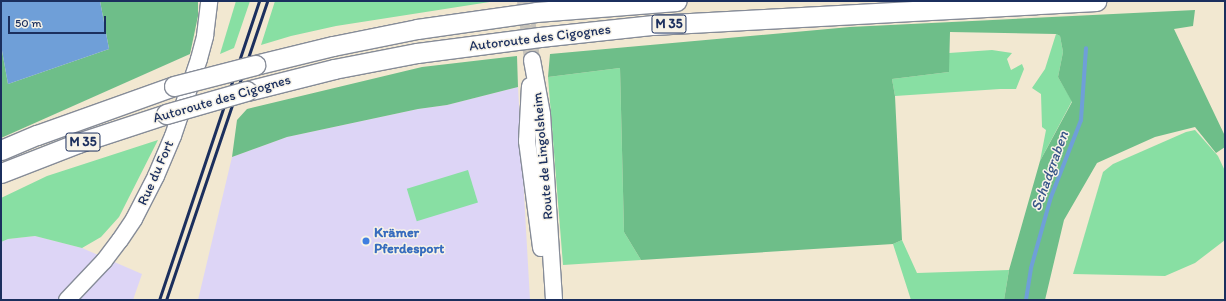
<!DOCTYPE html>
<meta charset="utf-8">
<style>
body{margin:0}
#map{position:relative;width:1226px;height:301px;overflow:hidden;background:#f2e8d1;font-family:Itim,sans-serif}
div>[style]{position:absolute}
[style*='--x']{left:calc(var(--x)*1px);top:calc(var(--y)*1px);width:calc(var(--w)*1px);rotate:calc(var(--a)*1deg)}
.built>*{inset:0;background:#ddd5f6}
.green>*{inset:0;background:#88dfa3;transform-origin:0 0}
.forest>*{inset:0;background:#6ebe89}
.water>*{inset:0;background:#6f9fd8}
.stream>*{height:4px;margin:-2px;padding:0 2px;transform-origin:2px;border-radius:2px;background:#6f9fd8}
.secondary-tunnel>*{height:16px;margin-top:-8px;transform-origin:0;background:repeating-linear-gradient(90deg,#c7c3ba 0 16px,transparent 0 24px)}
.roads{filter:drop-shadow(1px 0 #868c98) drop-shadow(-1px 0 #868c98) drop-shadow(0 1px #868c98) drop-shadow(0 -1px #868c98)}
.secondary>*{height:16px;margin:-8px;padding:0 8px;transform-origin:8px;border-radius:8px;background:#fff}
.trunk>*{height:19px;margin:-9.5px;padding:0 9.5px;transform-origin:9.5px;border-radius:9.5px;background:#fff}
.rail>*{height:3px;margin:-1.5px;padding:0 1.5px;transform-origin:1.5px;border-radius:1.5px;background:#1b2f5e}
.bridges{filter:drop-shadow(1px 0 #868c98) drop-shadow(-1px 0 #868c98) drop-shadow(0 1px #868c98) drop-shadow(0 -1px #868c98)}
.trunk-bridge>*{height:19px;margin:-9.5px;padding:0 9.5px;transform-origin:9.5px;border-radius:9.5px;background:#fff}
.dots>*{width:11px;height:11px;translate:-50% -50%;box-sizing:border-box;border:2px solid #f7f3e8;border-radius:50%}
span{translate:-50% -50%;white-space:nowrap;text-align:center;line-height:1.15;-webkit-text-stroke:3px #f7f3e8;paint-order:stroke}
.shield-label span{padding:1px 3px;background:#f7f3e8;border:1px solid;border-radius:3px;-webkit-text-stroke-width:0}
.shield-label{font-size:13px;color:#1b2f5e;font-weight:700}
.street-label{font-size:14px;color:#1b2f5e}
.shop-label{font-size:14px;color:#366cbe;font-weight:700}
.left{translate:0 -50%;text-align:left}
.water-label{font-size:15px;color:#385689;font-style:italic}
.frame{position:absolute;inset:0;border:2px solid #1b2f5e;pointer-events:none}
.scale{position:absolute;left:8px;top:16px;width:98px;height:18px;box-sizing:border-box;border:2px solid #1b2f5e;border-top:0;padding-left:5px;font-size:12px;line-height:14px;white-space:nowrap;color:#1b2f5e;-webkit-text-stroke:3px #f7f3e8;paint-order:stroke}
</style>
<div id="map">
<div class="built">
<div style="clip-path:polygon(518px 87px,530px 300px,198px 300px,232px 157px,287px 137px,418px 109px,447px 105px)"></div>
<div style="clip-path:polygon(35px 236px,82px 248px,142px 274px,133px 300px,1px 300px,1px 242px,8px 239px)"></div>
</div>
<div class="green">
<div style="clip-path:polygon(236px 1px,250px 1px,234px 48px,220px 54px)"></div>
<div style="clip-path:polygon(275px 1px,496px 1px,336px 26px,291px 36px,261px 45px)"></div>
<div style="clip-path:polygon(1056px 34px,1060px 36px,1063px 52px,1058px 77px,1072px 101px,1040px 161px,1046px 130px,1042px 127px,1041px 94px,1032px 88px,1045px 69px)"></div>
<div style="clip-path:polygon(992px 50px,1012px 53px,1007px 59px,1011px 70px,1022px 64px,1024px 69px,1016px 89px,1000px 89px,895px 96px,892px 79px,949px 72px,949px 53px)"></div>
<div style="clip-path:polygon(620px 68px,624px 232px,641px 260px,563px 265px,548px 77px)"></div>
<div style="clip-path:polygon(1195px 130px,1218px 156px,1225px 171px,1225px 240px,1195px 263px,1165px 276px,1073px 274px,1103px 172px,1113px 164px,1186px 132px)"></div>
<div style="clip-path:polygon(158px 140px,119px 217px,101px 237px,82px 248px,35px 236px,8px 239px,1px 242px,1px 198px,47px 176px)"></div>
<div style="left:468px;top:170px;width:34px;height:64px;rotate:73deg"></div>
<div style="clip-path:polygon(902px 240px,917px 273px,1009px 270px,1004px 300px,911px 300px,893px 244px)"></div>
</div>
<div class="forest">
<div style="clip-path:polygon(100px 1px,198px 1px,198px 16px,190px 54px,1px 138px,1px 45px,8px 84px,109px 49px)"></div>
<div style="clip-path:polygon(1195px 10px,1193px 26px,1174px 29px,1225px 136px,1225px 147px,1216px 153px,1195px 127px,1155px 137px,1097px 163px,1064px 220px,1045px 300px,1004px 300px,1009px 270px,1040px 161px,1072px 102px,1058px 77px,1063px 52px,1060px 36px,1056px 34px,950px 32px,949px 72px,892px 79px,895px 96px,902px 240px,893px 244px,641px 260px,624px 232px,620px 68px,548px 77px,550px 54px,850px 27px)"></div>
<div style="clip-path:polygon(517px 56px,518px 87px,447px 105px,418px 109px,287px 137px,232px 157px,237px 120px,247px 109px,422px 67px)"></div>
</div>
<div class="water">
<div style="clip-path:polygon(1px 1px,100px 1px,109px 49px,8px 84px,1px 45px)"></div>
</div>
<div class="stream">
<div style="--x:1026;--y:300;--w:32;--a:-81"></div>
<div style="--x:1031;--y:268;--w:74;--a:-74.3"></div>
<div style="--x:1051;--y:197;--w:83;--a:-68.7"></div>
<div style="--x:1081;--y:120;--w:72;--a:-86"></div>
</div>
<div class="secondary-tunnel">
<div style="--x:525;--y:1;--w:59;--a:83.2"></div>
</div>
<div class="roads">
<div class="secondary">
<div style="--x:532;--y:60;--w:55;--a:79.5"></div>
<div style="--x:542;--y:114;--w:186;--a:86.3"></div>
<div style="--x:530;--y:86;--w:55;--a:93.1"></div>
<div style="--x:527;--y:141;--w:108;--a:82.5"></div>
<div style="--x:67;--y:300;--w:54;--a:-46.5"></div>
<div style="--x:104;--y:261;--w:26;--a:-53"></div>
<div style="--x:120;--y:240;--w:25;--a:-56"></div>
<div style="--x:134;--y:219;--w:48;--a:-62.9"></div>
<div style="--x:156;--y:176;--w:43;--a:-67"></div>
<div style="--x:173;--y:136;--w:81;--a:-71.3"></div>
<div style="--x:199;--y:59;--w:24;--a:-75"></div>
<div style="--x:205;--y:36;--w:35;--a:-83"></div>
</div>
<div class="trunk">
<div style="--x:255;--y:65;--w:80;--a:-13.7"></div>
<div style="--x:333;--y:46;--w:86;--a:-11.4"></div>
<div style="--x:417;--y:29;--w:120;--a:-8.1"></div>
<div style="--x:536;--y:12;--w:141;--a:-4.5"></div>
<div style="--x:247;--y:91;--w:90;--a:-14.2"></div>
<div style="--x:334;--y:69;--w:85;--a:-10.9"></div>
<div style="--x:417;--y:53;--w:124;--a:-7.4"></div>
<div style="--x:540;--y:37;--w:114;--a:-6.1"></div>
<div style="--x:653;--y:25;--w:444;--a:-3.1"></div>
<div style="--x:1;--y:150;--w:39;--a:-23"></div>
<div style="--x:37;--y:135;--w:145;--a:-19.7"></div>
<div style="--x:1;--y:173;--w:83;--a:-21.3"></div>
<div style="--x:78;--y:143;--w:93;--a:-18.2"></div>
</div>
</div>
<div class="rail">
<div style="--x:159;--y:300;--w:315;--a:-71.5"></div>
<div style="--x:166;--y:300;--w:316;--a:-71.3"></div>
</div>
<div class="bridges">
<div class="trunk-bridge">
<div style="--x:174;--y:86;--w:84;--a:-14.5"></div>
<div style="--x:166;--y:114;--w:84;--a:-15.9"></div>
</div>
</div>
<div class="dots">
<div style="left:366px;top:241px;background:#3f7fe0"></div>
</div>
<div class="shield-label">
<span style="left:669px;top:24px">M 35</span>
<span style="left:83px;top:142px">M 35</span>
</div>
<div class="street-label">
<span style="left:540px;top:38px;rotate:-7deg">Autoroute des Cigognes</span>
<span style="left:222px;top:99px;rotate:-16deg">Autoroute des Cigognes</span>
<span style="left:543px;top:156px;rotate:-95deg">Route de Lingolsheim</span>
<span style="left:156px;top:173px;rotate:-66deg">Rue du Fort</span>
</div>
<div class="shop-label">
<span class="left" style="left:374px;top:241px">Krämer<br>Pferdesport</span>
</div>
<div class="water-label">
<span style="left:1050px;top:171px;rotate:-70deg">Schadgraben</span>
</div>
<div class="frame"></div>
<div class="scale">50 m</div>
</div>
